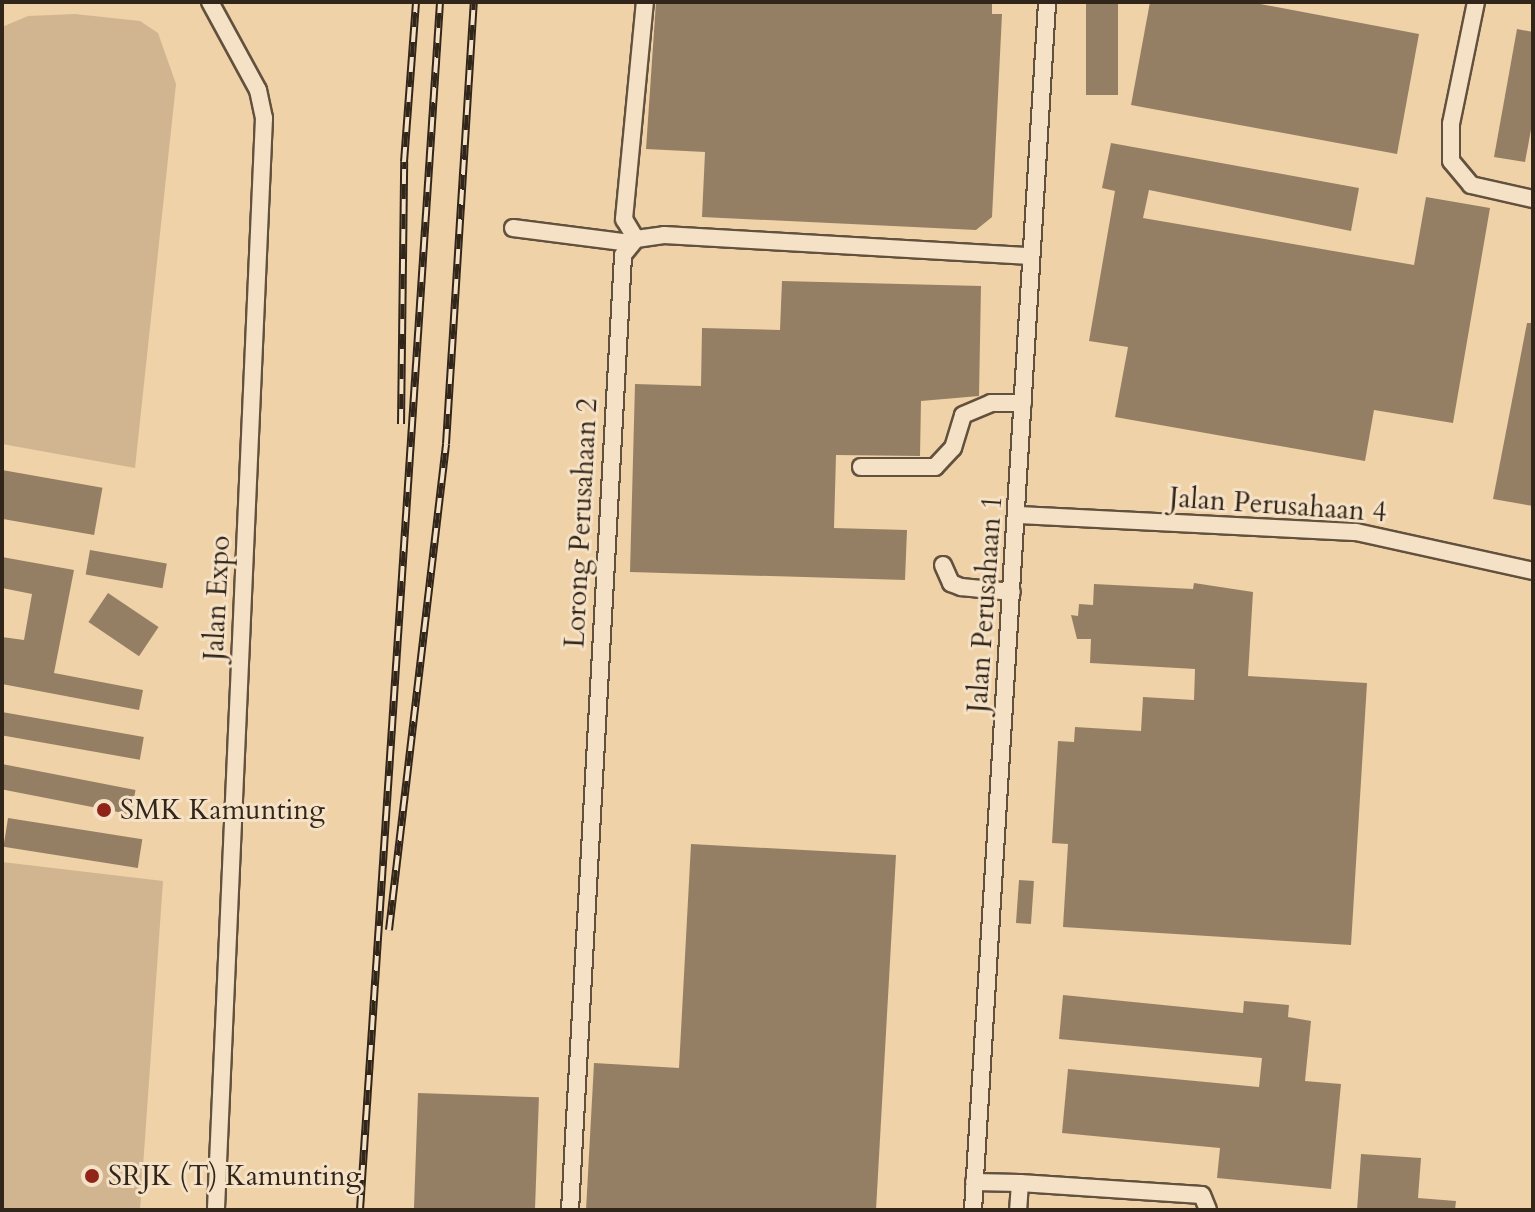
<!DOCTYPE html>
<style>
body{margin:0}
#map{position:relative;width:1535px;height:1212px;overflow:hidden;background:#f0d2a8;font-family:Cardo,serif}
div>[style]{position:absolute}
[style*='--x']{left:calc(var(--x)*1px);top:calc(var(--y)*1px);width:calc(var(--w)*1px);rotate:calc(var(--a)*1deg)}
.green>*{inset:0;background:#d0b590}
.building>*{inset:0;background:#957f64;transform-origin:0 0}
.roads{filter:drop-shadow(2px 0 #62513e) drop-shadow(-2px 0 #62513e) drop-shadow(0 2px #62513e) drop-shadow(0 -2px #62513e)}
.minor>*{height:16px;margin:-8px;padding:0 8px;transform-origin:8px;border-radius:8px;background:#f5e2c6}
.rail>*{height:8px;margin-top:-4px;transform-origin:0;background:repeating-linear-gradient(90deg,#f5e2c6 0 15px,#32261b 0 30px);box-sizing:border-box;border-block:2px solid #32261b}
.dots>*{width:22px;height:22px;translate:-50% -50%;box-sizing:border-box;border:4px solid #f5e2c6;border-radius:50%}
span{translate:-50% -50%;white-space:nowrap;text-align:center;line-height:1.15;-webkit-text-stroke:6px #f5e2c6;paint-order:stroke}
.street-label{font-size:28px;color:#32261b}
.poi-label{font-size:28px;color:#32261b}
.left{translate:0 -50%;text-align:left}
.frame{position:absolute;inset:0;border:4px solid #32261b;pointer-events:none}
</style>
<div id="map">
<div class="green">
<div style="clip-path:polygon(75px 14px,140px 21px,158px 33px,176px 84px,135px 468px,2px 444px,2px 27px,28px 16px)"></div>
<div style="clip-path:polygon(2px 862px,163px 881px,140px 1210px,2px 1210px)"></div>
</div>
<div class="building">
<div style="clip-path:polygon(656px 2px,992px 2px,992px 14px,1002px 14px,992px 217px,976px 230px,702px 217px,705px 152px,646px 149px)"></div>
<div style="left:1086px;top:2px;width:32px;height:93px"></div>
<div style="clip-path:polygon(1150px 2px,1250px 2px,1419px 34px,1397px 154px,1131px 105px)"></div>
<div style="clip-path:polygon(1517px 29px,1533px 32px,1533px 119px,1525px 162px,1494px 157px)"></div>
<div style="clip-path:polygon(1111px 143px,1359px 188px,1351px 231px,1149px 190px,1143px 218px,1414px 265px,1426px 197px,1490px 208px,1453px 423px,1374px 410px,1365px 461px,1115px 417px,1128px 347px,1089px 341px,1115px 191px,1102px 188px)"></div>
<div style="clip-path:polygon(782px 281px,981px 286px,979px 396px,921px 401px,920px 456px,836px 455px,834px 528px,907px 530px,905px 580px,630px 572px,635px 384px,701px 386px,702px 328px,780px 330px)"></div>
<div style="clip-path:polygon(1527px 323px,1533px 323px,1533px 506px,1493px 499px)"></div>
<div style="left:2px;top:470px;width:102px;height:48px;rotate:10deg"></div>
<div style="left:90px;top:550px;width:78px;height:25px;rotate:10deg"></div>
<div style="clip-path:polygon(2px 557px,74px 570px,54px 673px,143px 690px,139px 710px,2px 684px,2px 637px,24px 640px,32px 594px,2px 588px)"></div>
<div style="clip-path:polygon(1194px 583px,1253px 592px,1248px 676px,1367px 683px,1351px 945px,1063px 927px,1068px 844px,1052px 843px,1058px 741px,1074px 742px,1075px 727px,1141px 731px,1143px 697px,1194px 700px,1195px 669px,1090px 663px,1091px 639px,1077px 639px,1071px 615px,1078px 616px,1079px 604px,1093px 605px,1094px 584px,1193px 589px)"></div>
<div style="left:108px;top:593px;width:61px;height:35px;rotate:34deg"></div>
<div style="left:2px;top:712px;width:144px;height:23px;rotate:10deg"></div>
<div style="left:2px;top:764px;width:136px;height:25px;rotate:11deg"></div>
<div style="left:8px;top:818px;width:136px;height:29px;rotate:9deg"></div>
<div style="clip-path:polygon(691px 844px,896px 855px,876px 1210px,586px 1210px,594px 1063px,679px 1068px)"></div>
<div style="left:1019px;top:880px;width:15px;height:43px;rotate:4deg"></div>
<div style="clip-path:polygon(1063px 995px,1243px 1013px,1244px 1001px,1289px 1005px,1288px 1017px,1311px 1021px,1305px 1081px,1341px 1084px,1331px 1189px,1217px 1178px,1220px 1148px,1062px 1133px,1068px 1069px,1259px 1087px,1262px 1058px,1059px 1039px)"></div>
<div style="left:418px;top:1093px;width:121px;height:117px;rotate:2deg"></div>
<div style="clip-path:polygon(1361px 1154px,1421px 1158px,1418px 1198px,1456px 1201px,1455px 1210px,1357px 1210px)"></div>
</div>
<div class="roads">
<div class="minor">
<div style="--x:210;--y:2;--w:100;--a:61.4"></div>
<div style="--x:258;--y:90;--w:29;--a:78"></div>
<div style="--x:264;--y:118;--w:1093;--a:92.52"></div>
<div style="--x:1476;--y:2;--w:125;--a:101.6"></div>
<div style="--x:1451;--y:124;--w:37;--a:90"></div>
<div style="--x:1451;--y:161;--w:31;--a:50"></div>
<div style="--x:1471;--y:185;--w:64;--a:12.7"></div>
<div style="--x:513;--y:228;--w:118;--a:7.3"></div>
<div style="--x:636;--y:239;--w:23;--a:-121"></div>
<div style="--x:624;--y:219;--w:218;--a:-84.5"></div>
<div style="--x:861;--y:467;--w:74;--a:0"></div>
<div style="--x:935;--y:467;--w:26;--a:-47"></div>
<div style="--x:953;--y:448;--w:34;--a:-73"></div>
<div style="--x:963;--y:415;--w:30;--a:-23"></div>
<div style="--x:991;--y:403;--w:32;--a:0"></div>
<div style="--x:1017;--y:515;--w:339;--a:2.9"></div>
<div style="--x:1356;--y:532;--w:181;--a:12.4"></div>
<div style="--x:943;--y:565;--w:20;--a:66"></div>
<div style="--x:951;--y:583;--w:11;--a:22"></div>
<div style="--x:961;--y:587;--w:51;--a:5.6"></div>
<div style="--x:974;--y:1182;--w:46;--a:1.2"></div>
<div style="--x:1020;--y:1183;--w:27;--a:94"></div>
<div style="--x:1020;--y:1183;--w:182;--a:3.8"></div>
<div style="--x:1202;--y:1195;--w:16;--a:68"></div>
<div style="--x:570;--y:1210;--w:956;--a:-86.82"></div>
<div style="--x:623;--y:255;--w:21;--a:-51"></div>
<div style="--x:636;--y:239;--w:28;--a:-8"></div>
<div style="--x:664;--y:235;--w:367;--a:3.3"></div>
<div style="--x:973;--y:1210;--w:1210;--a:-86.49"></div>
</div>
</div>
<div class="rail">
<div style="--x:401;--y:424;--w:262;--a:-89.3"></div>
<div style="--x:404;--y:162;--w:160;--a:-85.7"></div>
<div style="--x:389;--y:930;--w:489;--a:-83.3"></div>
<div style="--x:446;--y:444;--w:443;--a:-86.4"></div>
<div style="--x:360;--y:1210;--w:1211;--a:-86.21"></div>
</div>
<div class="dots">
<div style="left:104px;top:810px;background:#8f2418"></div>
<div style="left:92px;top:1176px;background:#8f2418"></div>
</div>
<div class="street-label">
<span style="left:1278px;top:505px;rotate:4deg">Jalan Perusahaan 4</span>
<span style="left:581px;top:523px;rotate:-87deg">Lorong Perusahaan 2</span>
<span style="left:217px;top:598px;rotate:-87deg">Jalan Expo</span>
<span style="left:985px;top:604px;rotate:-86deg">Jalan Perusahaan 1</span>
</div>
<div class="poi-label">
<span class="left" style="left:120px;top:810px">SMK Kamunting</span>
<span class="left" style="left:108px;top:1176px">SRJK (T) Kamunting</span>
</div>
<div class="frame"></div>
</div>
